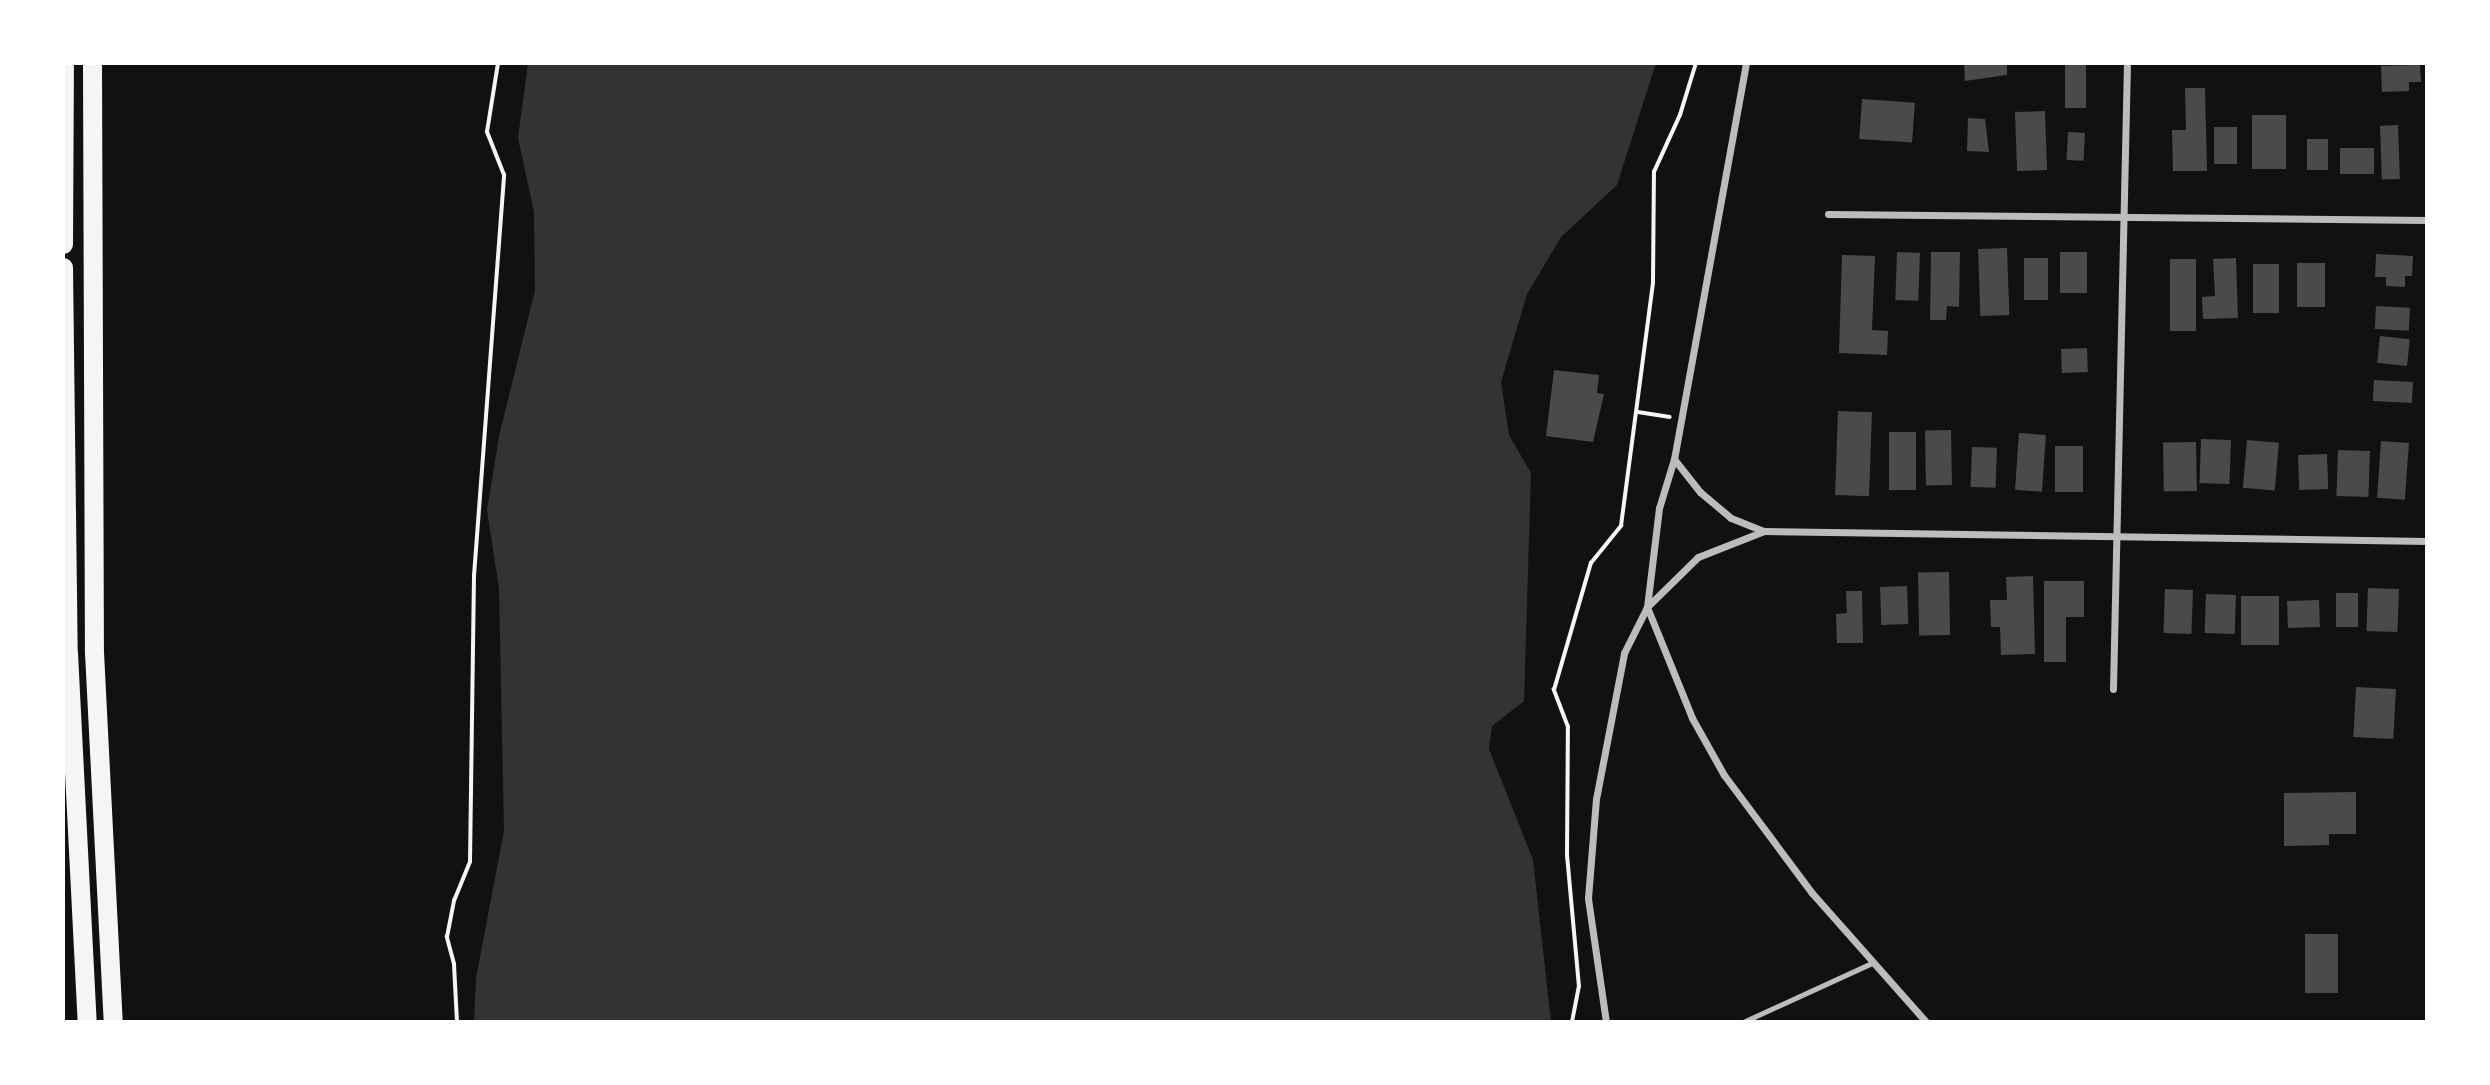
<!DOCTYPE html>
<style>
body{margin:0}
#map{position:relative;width:2490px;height:1085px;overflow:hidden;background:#111;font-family:"Nunito Sans",sans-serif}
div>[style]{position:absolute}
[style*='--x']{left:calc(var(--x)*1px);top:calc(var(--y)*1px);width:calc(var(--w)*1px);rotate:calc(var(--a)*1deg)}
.water>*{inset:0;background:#333}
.building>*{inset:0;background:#4a4a4a;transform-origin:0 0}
.path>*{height:3.5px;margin:-1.75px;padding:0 1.75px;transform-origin:1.75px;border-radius:1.75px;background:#f5f5f5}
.service>*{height:5px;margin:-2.5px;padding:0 2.5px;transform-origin:2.5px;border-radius:2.5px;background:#bcbcbc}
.minor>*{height:7px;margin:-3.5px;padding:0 3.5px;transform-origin:3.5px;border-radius:3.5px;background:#bcbcbc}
.trunk>*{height:19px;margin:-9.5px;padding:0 9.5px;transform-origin:9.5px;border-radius:9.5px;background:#f5f5f5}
span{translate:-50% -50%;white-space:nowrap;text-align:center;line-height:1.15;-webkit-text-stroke:5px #fff;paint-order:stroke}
.frame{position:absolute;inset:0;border:65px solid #fff;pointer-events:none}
</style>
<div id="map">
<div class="water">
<div style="clip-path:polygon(528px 63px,1656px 63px,1617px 185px,1561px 237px,1527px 294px,1501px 382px,1509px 435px,1531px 473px,1524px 701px,1492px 726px,1489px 749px,1533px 860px,1551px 1022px,474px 1022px,476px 978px,504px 831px,499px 589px,487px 510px,499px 436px,535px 290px,534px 212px,518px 138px)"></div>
</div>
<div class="building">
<div style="clip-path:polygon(1964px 63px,2007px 63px,2007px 75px,1965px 81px)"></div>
<div style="left:2065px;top:63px;width:21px;height:45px"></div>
<div style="clip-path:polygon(2420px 65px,2421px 82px,2409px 82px,2409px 91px,2382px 92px,2381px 66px)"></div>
<div style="clip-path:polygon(2185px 88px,2205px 88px,2207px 171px,2173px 171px,2172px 130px,2186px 130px)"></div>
<div style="left:1862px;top:99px;width:53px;height:40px;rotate:4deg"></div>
<div style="left:2045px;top:111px;width:59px;height:30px;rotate:88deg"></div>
<div style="left:2252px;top:115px;width:34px;height:54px"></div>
<div style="clip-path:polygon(1968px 118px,1985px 119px,1989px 152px,1967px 151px)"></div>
<div style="left:2398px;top:125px;width:54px;height:18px;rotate:88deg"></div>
<div style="left:2214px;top:127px;width:23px;height:37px"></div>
<div style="left:2068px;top:132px;width:17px;height:28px;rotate:3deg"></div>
<div style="left:2307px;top:139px;width:21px;height:31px"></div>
<div style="left:2340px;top:148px;width:34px;height:26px"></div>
<div style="left:2007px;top:248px;width:67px;height:29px;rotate:88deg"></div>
<div style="left:1897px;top:252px;width:23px;height:48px;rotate:2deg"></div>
<div style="clip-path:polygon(1931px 252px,1960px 252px,1959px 307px,1947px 306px,1946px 320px,1930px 320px)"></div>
<div style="left:2060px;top:252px;width:27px;height:41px"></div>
<div style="clip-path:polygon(2376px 254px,2413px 256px,2412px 276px,2405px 276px,2405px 287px,2386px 286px,2386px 277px,2375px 277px)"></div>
<div style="clip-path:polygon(1842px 255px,1875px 256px,1872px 330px,1888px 331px,1887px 355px,1839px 353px)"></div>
<div style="left:2024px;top:258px;width:24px;height:42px"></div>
<div style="clip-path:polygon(2236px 258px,2238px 318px,2203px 319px,2202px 297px,2215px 296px,2213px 259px)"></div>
<div style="left:2170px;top:259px;width:26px;height:72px"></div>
<div style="left:2297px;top:263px;width:28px;height:44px"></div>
<div style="left:2253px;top:264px;width:26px;height:49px"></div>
<div style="left:2376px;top:306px;width:34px;height:23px;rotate:3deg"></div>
<div style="left:2380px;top:336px;width:30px;height:27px;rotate:6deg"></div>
<div style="left:2087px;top:348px;width:24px;height:26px;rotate:88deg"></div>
<div style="clip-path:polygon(1554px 370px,1599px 375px,1597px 393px,1604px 394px,1593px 442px,1546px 436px)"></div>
<div style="left:2374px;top:380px;width:39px;height:21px;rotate:3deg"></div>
<div style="left:1838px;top:411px;width:34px;height:84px;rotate:2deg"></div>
<div style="left:1951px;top:430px;width:55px;height:26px;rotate:89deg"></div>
<div style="left:1889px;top:432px;width:27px;height:58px"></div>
<div style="left:2019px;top:433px;width:27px;height:57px;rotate:4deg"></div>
<div style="left:2201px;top:439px;width:30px;height:44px;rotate:2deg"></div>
<div style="left:2247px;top:440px;width:32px;height:48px;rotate:5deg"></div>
<div style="left:2381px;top:441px;width:28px;height:57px;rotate:4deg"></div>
<div style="left:2196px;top:442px;width:49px;height:33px;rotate:89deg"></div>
<div style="left:2055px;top:446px;width:28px;height:46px"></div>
<div style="left:1972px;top:447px;width:25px;height:40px;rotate:2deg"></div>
<div style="left:2338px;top:450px;width:32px;height:46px;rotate:2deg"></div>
<div style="left:2327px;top:454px;width:35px;height:29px;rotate:88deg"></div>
<div style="left:1949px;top:572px;width:63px;height:31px;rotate:89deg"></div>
<div style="clip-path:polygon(2033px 576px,2035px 654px,2001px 655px,2000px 627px,1991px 627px,1990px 600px,2007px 600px,2006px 577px)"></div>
<div style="clip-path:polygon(2044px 581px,2084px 581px,2084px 617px,2066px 617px,2066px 662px,2044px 662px)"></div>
<div style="left:1907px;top:586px;width:38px;height:27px;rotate:88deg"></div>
<div style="left:2368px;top:588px;width:31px;height:43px;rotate:2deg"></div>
<div style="left:2165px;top:589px;width:28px;height:44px;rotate:2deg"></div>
<div style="clip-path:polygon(1846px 591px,1862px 591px,1863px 643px,1837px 643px,1836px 614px,1847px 613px)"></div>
<div style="left:2336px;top:593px;width:22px;height:34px"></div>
<div style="left:2206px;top:594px;width:30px;height:39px;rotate:2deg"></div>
<div style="left:2241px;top:596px;width:38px;height:49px"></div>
<div style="left:2319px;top:600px;width:27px;height:32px;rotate:88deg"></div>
<div style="left:2356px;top:687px;width:40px;height:50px;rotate:3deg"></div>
<div style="clip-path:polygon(2356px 792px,2356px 834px,2329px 834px,2329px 845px,2284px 846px,2284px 793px)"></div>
<div style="left:2305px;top:934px;width:33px;height:59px"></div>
</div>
<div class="path">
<div style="--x:1638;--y:412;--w:32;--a:9"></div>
<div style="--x:457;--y:1022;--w:58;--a:-93"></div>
<div style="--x:454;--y:964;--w:28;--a:-105"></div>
<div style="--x:447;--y:937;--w:37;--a:-79"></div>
<div style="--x:454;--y:901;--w:42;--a:-67.7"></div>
<div style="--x:470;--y:862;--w:286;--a:-89.2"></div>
<div style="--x:474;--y:576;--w:402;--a:-85.7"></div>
<div style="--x:504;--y:175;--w:46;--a:-111.6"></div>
<div style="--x:487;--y:132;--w:70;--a:-80.9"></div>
<div style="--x:1572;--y:1022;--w:36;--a:-79"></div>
<div style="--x:1579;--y:987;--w:132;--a:-95.2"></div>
<div style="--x:1567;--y:856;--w:129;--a:-89.6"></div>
<div style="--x:1568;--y:727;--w:40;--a:-111"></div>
<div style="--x:1554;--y:690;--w:132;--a:-73.8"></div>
<div style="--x:1591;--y:563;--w:48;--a:-51"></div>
<div style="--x:1621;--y:526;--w:246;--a:-82.5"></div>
<div style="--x:1653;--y:282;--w:110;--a:-89.5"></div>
<div style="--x:1654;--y:172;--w:63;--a:-65.5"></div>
<div style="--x:1680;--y:115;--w:54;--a:-72.9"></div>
</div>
<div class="service">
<div style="--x:1743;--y:1022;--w:142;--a:-24.6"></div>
</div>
<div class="minor">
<div style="--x:1746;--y:63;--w:402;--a:100.3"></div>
<div style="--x:1674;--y:459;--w:51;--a:107"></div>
<div style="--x:1659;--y:508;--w:100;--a:96.9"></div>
<div style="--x:1647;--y:607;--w:120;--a:67.9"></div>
<div style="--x:1692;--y:718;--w:65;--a:60.7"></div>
<div style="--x:1724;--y:775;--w:147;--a:53.3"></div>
<div style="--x:1812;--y:893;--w:172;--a:48.5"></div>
<div style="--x:1828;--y:214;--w:599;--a:0.57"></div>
<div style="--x:1674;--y:459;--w:42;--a:51.8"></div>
<div style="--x:1700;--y:492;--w:40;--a:40"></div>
<div style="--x:1731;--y:518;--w:35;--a:22"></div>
<div style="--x:2113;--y:689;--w:626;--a:-88.72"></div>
<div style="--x:1606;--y:1022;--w:125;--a:-98.3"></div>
<div style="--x:1588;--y:898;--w:99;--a:-85.4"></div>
<div style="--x:1596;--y:799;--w:149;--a:-79.1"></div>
<div style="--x:1624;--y:653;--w:51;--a:-63.4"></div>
<div style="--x:1647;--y:607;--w:71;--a:-44.4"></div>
<div style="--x:1698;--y:557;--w:71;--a:-21.5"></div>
<div style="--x:1764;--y:531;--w:663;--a:0.86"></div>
</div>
<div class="trunk">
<div style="--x:92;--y:63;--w:589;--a:89.81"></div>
<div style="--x:94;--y:652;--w:370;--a:87.1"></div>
<div style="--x:63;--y:244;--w:181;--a:-89.7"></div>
<div style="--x:63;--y:267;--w:386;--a:89.3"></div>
<div style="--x:68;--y:653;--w:369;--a:87.1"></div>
</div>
<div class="frame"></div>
</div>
